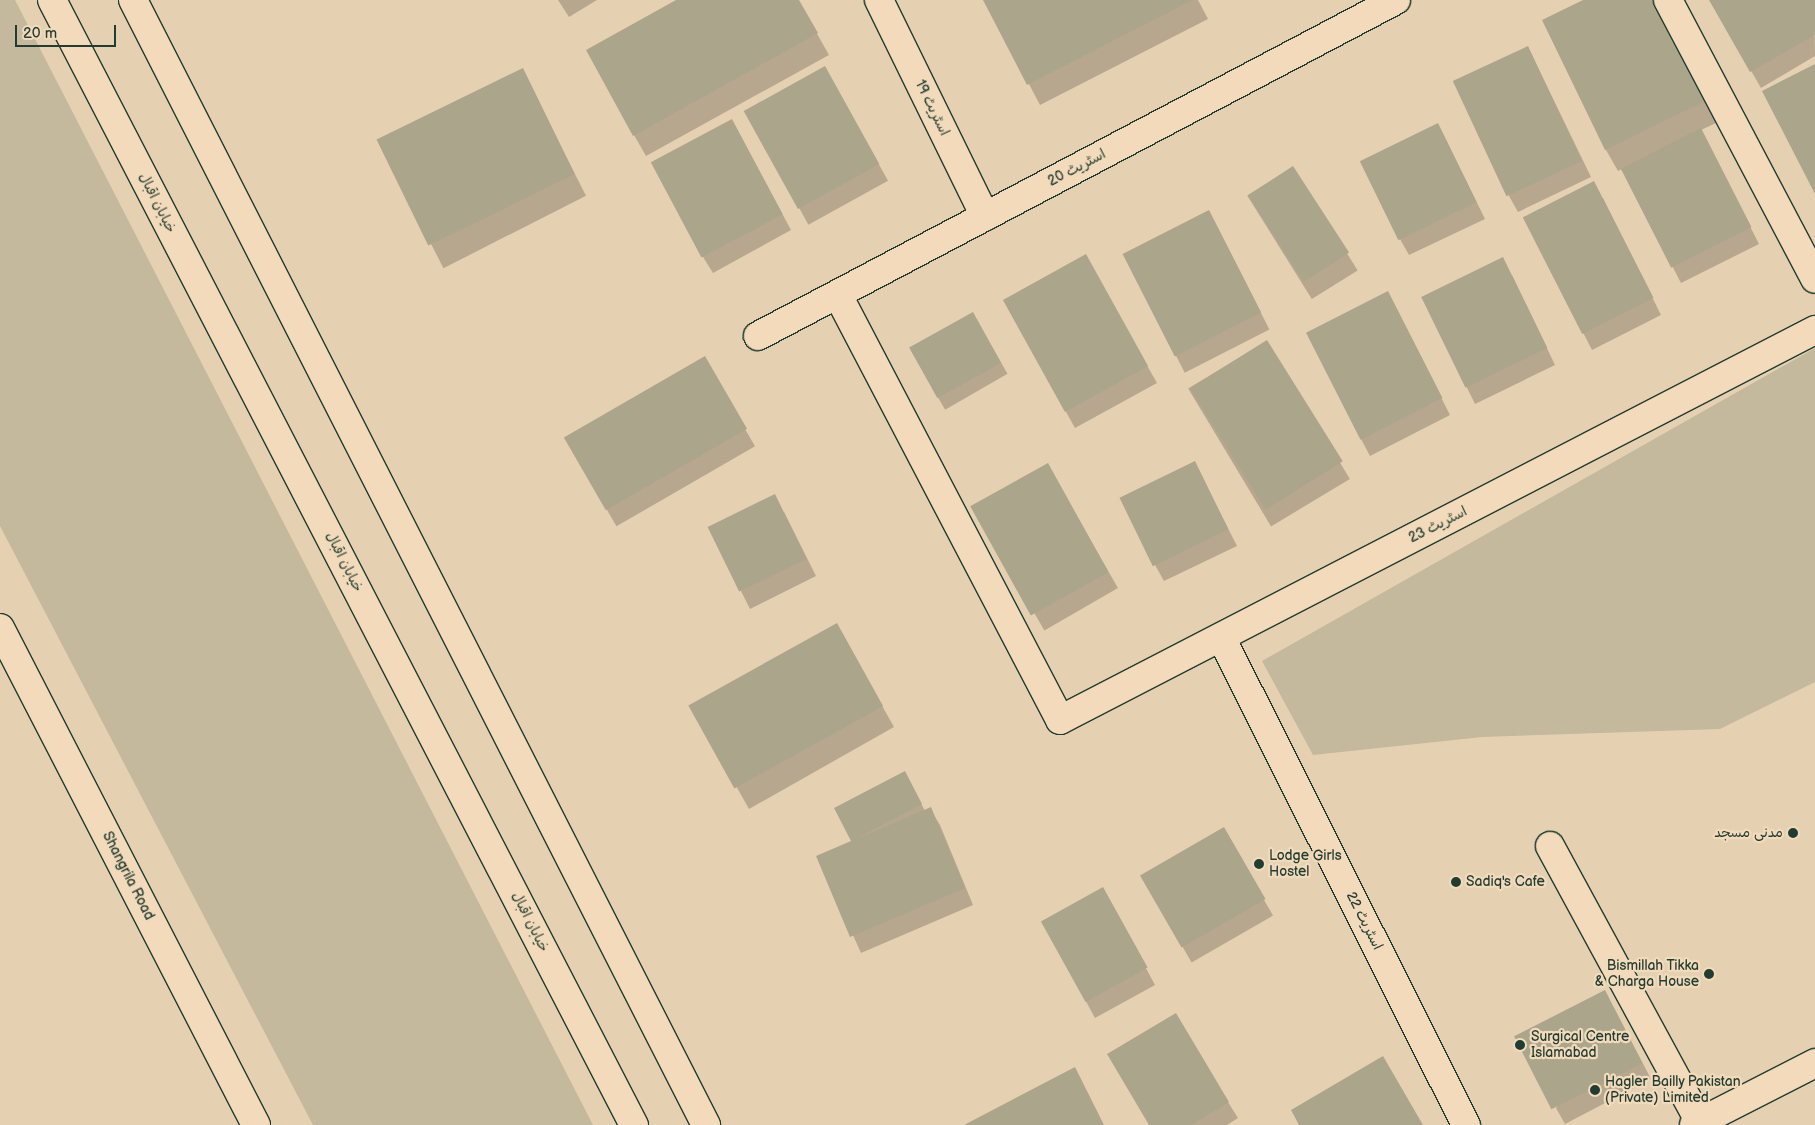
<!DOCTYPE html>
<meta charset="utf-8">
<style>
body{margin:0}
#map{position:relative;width:1815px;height:1125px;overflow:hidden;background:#e5d1b2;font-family:"Balsamiq Sans","Playpen Sans Arabic",sans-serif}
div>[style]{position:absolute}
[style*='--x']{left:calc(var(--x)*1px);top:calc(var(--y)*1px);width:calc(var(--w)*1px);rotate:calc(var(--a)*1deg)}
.green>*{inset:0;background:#c4b89d}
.shadow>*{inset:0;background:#0003;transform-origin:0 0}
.building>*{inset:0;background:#aba58c;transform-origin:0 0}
.roads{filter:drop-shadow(1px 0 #1f3d34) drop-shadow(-1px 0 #1f3d34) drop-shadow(0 1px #1f3d34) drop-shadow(0 -1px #1f3d34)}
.minor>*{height:28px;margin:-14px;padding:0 14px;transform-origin:14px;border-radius:14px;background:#f2daba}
.major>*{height:28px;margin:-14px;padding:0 14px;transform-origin:14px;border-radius:14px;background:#f2daba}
.dots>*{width:14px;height:14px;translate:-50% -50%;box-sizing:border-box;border:2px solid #f2daba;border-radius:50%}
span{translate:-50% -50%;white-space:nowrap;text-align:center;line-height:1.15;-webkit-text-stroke:4.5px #f2daba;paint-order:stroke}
.street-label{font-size:14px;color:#1f3d34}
.poi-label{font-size:14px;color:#1f3d34}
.right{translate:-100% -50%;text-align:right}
.left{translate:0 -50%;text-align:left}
.scale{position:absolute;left:15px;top:25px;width:101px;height:22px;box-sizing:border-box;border:2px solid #1f3d34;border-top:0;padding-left:6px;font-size:15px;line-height:18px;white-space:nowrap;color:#1f3d34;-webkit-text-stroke:4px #f2daba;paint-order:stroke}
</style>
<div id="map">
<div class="green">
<div style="clip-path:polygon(0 0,15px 0,593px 1125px,313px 1125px,0 526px)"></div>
<div style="clip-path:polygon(1815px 348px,1815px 682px,1720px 729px,1482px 737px,1313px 755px,1262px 661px)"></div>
</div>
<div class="shadow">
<div style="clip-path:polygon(558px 0,597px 0,569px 17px)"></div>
<div style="clip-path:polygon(679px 0,798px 0,829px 55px,646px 156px,634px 135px)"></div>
<div style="clip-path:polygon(985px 0,1198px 0,1208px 19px,1040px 105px)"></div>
<div style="clip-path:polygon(1586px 0,1656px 0,1716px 123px,1701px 130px,1759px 244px,1681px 283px,1622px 169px,1618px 171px,1606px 150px,1543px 21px)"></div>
<div style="clip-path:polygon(1710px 0,1814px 0,1815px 56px,1761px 88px)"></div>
<div style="clip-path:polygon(1528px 47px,1591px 177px,1518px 212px,1509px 196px)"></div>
<div style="left:825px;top:67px;width:130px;height:91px;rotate:61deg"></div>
<div style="left:522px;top:70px;width:141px;height:160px;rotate:63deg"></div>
<div style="clip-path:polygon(741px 137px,791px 230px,713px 273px,703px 257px)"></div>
<div style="clip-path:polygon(1446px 140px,1485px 219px,1409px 255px,1400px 239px)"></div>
<div style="left:1293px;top:167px;width:122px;height:54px;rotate:58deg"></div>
<div style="clip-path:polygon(1603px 198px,1661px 315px,1592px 350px,1524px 217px)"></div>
<div style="left:1209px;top:211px;width:133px;height:95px;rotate:63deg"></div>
<div style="clip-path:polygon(1085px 256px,1157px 383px,1075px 428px,1066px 412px)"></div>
<div style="clip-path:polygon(1512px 275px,1555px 365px,1475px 404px,1423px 298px)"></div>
<div style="clip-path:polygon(1388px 293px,1450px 415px,1370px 456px,1361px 439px)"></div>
<div style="left:973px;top:314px;width:69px;height:72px;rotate:60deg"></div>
<div style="left:1267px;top:341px;width:161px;height:92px;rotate:59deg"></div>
<div style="left:704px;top:358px;width:102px;height:160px;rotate:60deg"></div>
<div style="clip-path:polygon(1195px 463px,1237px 546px,1164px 581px,1155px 565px)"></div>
<div style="left:1047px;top:465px;width:142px;height:85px;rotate:60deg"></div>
<div style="clip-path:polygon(784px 512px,816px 576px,750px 609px,710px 529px)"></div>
<div style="clip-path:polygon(848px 645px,894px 727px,749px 809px,691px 706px)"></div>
<div style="clip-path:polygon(911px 784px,925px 811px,930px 809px,940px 825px,973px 905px,861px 953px,818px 857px,853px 842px,836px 809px)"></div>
<div style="left:1223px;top:829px;width:100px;height:94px;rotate:60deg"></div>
<div style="clip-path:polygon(1112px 905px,1155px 985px,1095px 1018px,1043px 922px)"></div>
<div style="clip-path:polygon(1614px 1008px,1651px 1079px,1565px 1124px,1556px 1108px)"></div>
<div style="clip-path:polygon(1228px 1102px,1238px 1118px,1227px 1125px,1150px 1125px)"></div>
</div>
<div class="building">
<div style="clip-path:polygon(676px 0,799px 0,818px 33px,633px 136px,586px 50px)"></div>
<div style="clip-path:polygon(983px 0,1192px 0,1027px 85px)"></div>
<div style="clip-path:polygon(1583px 0,1655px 0,1705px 101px,1605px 150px,1542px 20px)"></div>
<div style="clip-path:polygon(1709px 0,1815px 0,1815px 35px,1750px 72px)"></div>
<div style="left:1528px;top:46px;width:127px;height:83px;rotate:65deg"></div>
<div style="clip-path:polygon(1815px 64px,1815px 194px,1762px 91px)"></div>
<div style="left:825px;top:66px;width:112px;height:93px;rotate:61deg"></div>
<div style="left:523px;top:68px;width:118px;height:163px;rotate:64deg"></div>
<div style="left:732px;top:119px;width:108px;height:92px;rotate:62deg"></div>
<div style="left:1438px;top:123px;width:88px;height:87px;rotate:64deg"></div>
<div style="left:1701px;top:128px;width:111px;height:90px;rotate:63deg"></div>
<div style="left:1293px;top:166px;width:103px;height:54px;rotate:57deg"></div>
<div style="left:1594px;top:181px;width:131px;height:80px;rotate:63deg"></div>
<div style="left:1209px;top:210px;width:115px;height:97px;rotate:63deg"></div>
<div style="left:1086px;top:254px;width:128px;height:95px;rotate:61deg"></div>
<div style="left:1503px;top:257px;width:101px;height:91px;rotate:64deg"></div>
<div style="left:1388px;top:291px;width:120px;height:92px;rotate:63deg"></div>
<div style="left:973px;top:312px;width:58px;height:73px;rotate:61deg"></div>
<div style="left:1267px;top:340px;width:143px;height:91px;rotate:58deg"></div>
<div style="left:705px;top:356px;width:84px;height:163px;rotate:60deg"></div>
<div style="left:1195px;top:461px;width:76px;height:84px;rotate:64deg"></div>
<div style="left:1048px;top:463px;width:125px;height:89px;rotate:61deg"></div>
<div style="left:775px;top:494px;width:72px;height:75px;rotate:64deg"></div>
<div style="left:837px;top:623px;width:95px;height:170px;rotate:61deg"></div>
<div style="clip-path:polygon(905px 771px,922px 804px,854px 840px,931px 807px,965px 888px,850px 937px,816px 856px,851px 841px,834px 808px)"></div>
<div style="left:1224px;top:827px;width:83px;height:97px;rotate:60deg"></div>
<div style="left:1103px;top:887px;width:92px;height:71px;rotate:61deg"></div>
<div style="left:1605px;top:990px;width:82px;height:102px;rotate:63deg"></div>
<div style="clip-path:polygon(1176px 1013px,1229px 1102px,1191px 1125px,1149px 1125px,1107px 1054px)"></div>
<div style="clip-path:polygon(1383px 1056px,1423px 1125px,1299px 1125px,1291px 1110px)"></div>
<div style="clip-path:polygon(1075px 1067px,1104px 1125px,964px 1125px)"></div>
</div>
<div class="roads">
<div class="minor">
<div style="--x:879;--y:0;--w:241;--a:63.9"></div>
<div style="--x:1668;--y:0;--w:315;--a:62.2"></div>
<div style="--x:839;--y:297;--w:477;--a:62.4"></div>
<div style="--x:1060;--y:720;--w:850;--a:-27.32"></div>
<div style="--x:758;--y:336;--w:721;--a:-27.77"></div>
<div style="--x:0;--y:628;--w:559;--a:62.75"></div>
<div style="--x:1221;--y:637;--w:546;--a:63.34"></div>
<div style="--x:1550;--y:846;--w:314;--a:61.5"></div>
<div style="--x:1694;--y:1125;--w:136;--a:-27.1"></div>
</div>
<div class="major">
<div style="--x:52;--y:0;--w:1267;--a:62.65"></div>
<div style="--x:133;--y:0;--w:1263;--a:63.01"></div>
</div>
</div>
<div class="dots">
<div style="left:1793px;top:833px;background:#1f3d34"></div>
<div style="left:1259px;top:864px;background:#1f3d34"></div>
<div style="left:1456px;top:882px;background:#1f3d34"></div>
<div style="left:1709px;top:974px;background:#1f3d34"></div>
<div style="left:1520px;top:1045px;background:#1f3d34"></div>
<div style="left:1595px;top:1090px;background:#1f3d34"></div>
</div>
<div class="street-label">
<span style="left:932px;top:108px;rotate:64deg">اسٹریٹ 19</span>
<span style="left:1077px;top:168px;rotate:-28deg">اسٹریٹ 20</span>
<span style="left:157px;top:203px;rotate:63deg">خیابان اقبال</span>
<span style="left:1438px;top:525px;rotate:-27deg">اسٹریٹ 23</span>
<span style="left:344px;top:562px;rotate:63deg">خیابان اقبال</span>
<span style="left:128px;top:876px;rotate:63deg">Shangrila Road</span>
<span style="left:1364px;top:921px;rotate:63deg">اسٹریٹ 22</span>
<span style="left:530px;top:922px;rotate:63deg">خیابان اقبال</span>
</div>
<div class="poi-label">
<span class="right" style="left:1783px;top:833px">مدنی مسجد</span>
<span class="left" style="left:1269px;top:864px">Lodge Girls<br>Hostel</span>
<span class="left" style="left:1466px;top:882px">Sadiq's Cafe</span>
<span class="right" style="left:1699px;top:974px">Bismillah Tikka<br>&amp; Charga House</span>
<span class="left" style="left:1531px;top:1045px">Surgical Centre<br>Islamabad</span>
<span class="left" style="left:1605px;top:1090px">Hagler Bailly Pakistan<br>(Private) Limited</span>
</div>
<div class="scale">20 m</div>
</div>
